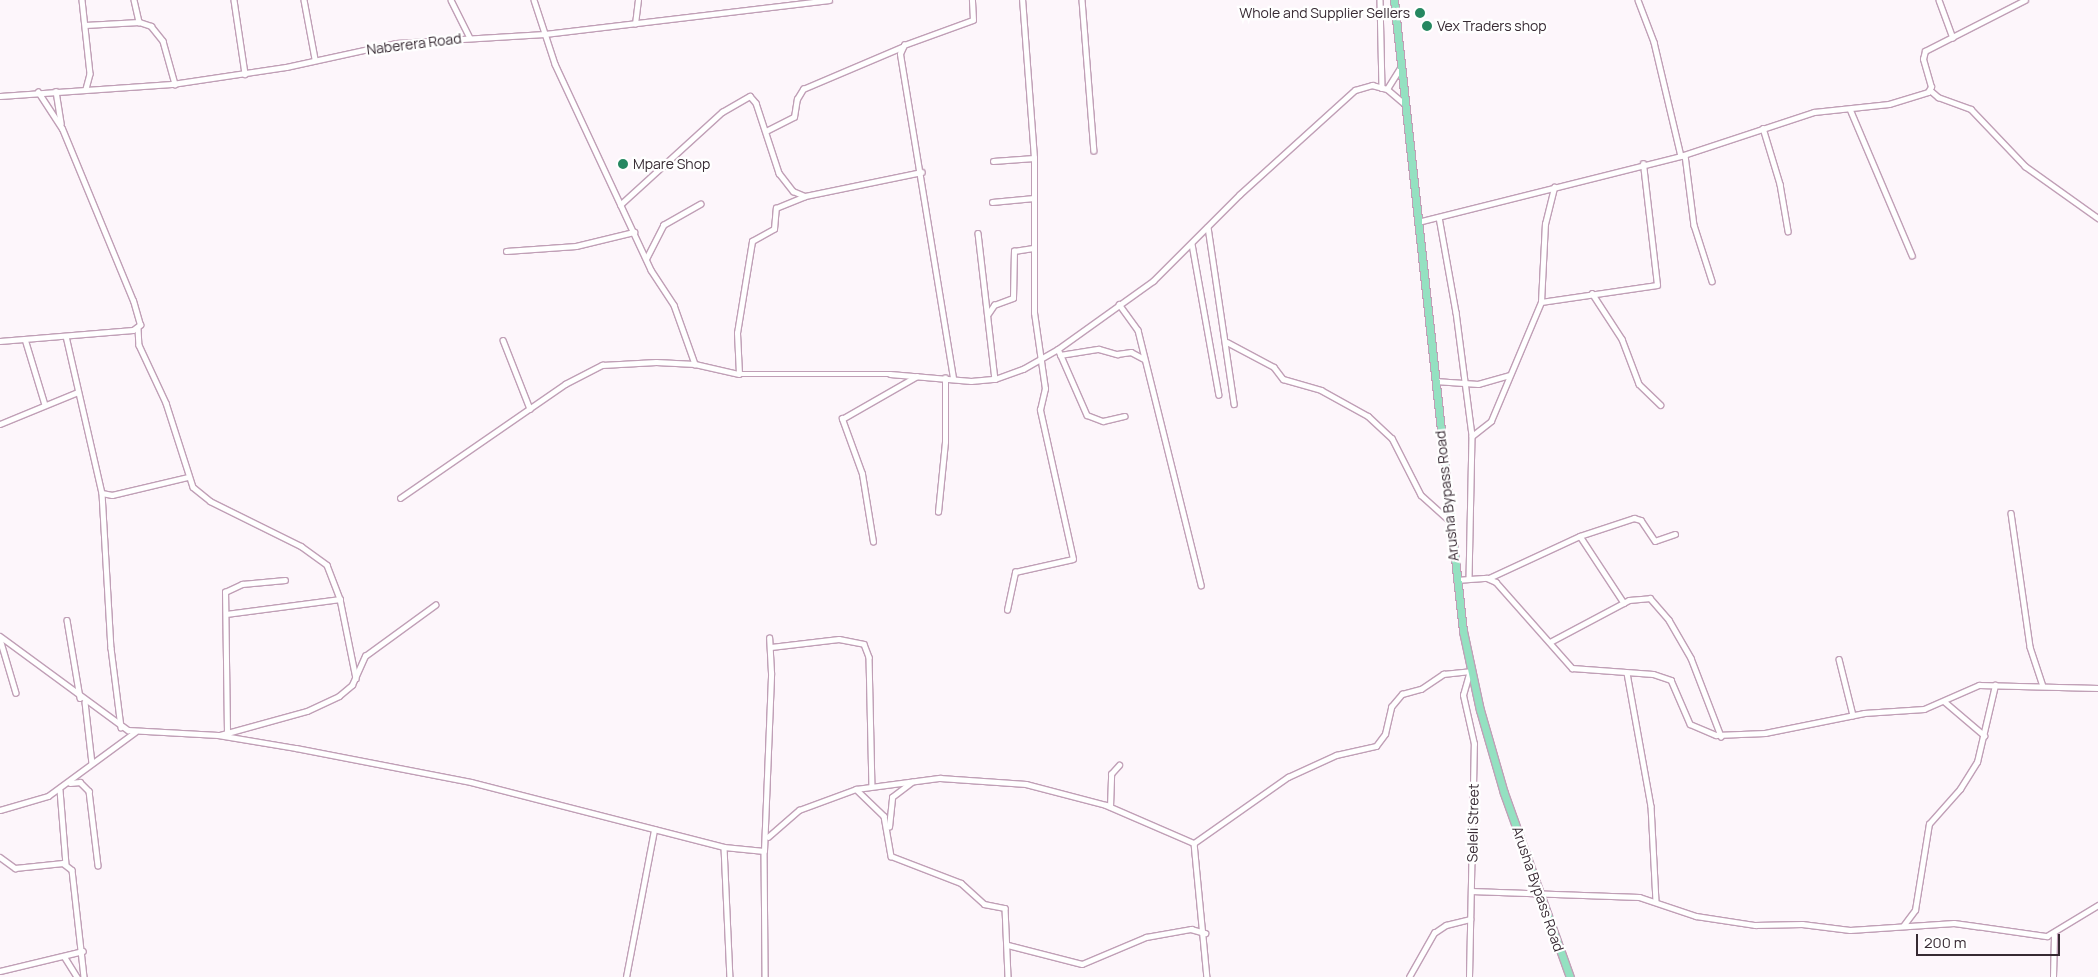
<!DOCTYPE html>
<style>
body{margin:0}
#map{position:relative;width:2098px;height:977px;overflow:hidden;background:#fdf6fb;font-family:Manrope,sans-serif}
div>[style]{position:absolute}
[style*='--x']{left:calc(var(--x)*1px);top:calc(var(--y)*1px);width:calc(var(--w)*1px);rotate:calc(var(--a)*1deg)}
.roads{filter:drop-shadow(1px 0 #c09fb6) drop-shadow(-1px 0 #c09fb6) drop-shadow(0 1px #c09fb6) drop-shadow(0 -1px #c09fb6)}
.minor>*{height:4.5px;margin:-2.25px;padding:0 2.25px;transform-origin:2.25px;border-radius:2.25px;background:#fff}
.tertiary>*{height:5px;margin:-2.5px;padding:0 2.5px;transform-origin:2.5px;border-radius:2.5px;background:#fff}
.primary>*{height:7px;margin:-3.5px;padding:0 3.5px;transform-origin:3.5px;border-radius:3.5px;background:#94e1c1}
.dots>*{width:14px;height:14px;translate:-50% -50%;box-sizing:border-box;border:2px solid #fff;border-radius:50%}
span{translate:-50% -50%;white-space:nowrap;text-align:center;line-height:1.15;-webkit-text-stroke:4.5px #fff;paint-order:stroke}
.poi-label{font-size:14px;color:#372a33}
.right{translate:-100% -50%;text-align:right}
.left{translate:0 -50%;text-align:left}
.street-label{font-size:14px;color:#372a33}
.scale{position:absolute;left:1916px;top:934px;width:144px;height:22px;box-sizing:border-box;border:2px solid #372a33;border-top:0;padding-left:6px;font-size:15px;line-height:18px;white-space:nowrap;color:#372a33;-webkit-text-stroke:4px #fff;paint-order:stroke}
</style>
<div id="map">
<div class="roads">
<div class="minor">
<div style="--x:82;--y:0;--w:74;--a:83.8"></div>
<div style="--x:90;--y:74;--w:16;--a:105"></div>
<div style="--x:134;--y:0;--w:23;--a:77"></div>
<div style="--x:234;--y:0;--w:75;--a:81.5"></div>
<div style="--x:304;--y:0;--w:60;--a:79.4"></div>
<div style="--x:451;--y:0;--w:42;--a:63.4"></div>
<div style="--x:534;--y:0;--w:67;--a:71.8"></div>
<div style="--x:555;--y:64;--w:227;--a:65"></div>
<div style="--x:651;--y:270;--w:42;--a:56.7"></div>
<div style="--x:674;--y:305;--w:63;--a:70.4"></div>
<div style="--x:1082;--y:0;--w:151;--a:85.5"></div>
<div style="--x:1380;--y:0;--w:88;--a:88.7"></div>
<div style="--x:1638;--y:0;--w:45;--a:69.1"></div>
<div style="--x:1654;--y:42;--w:117;--a:76.7"></div>
<div style="--x:1939;--y:0;--w:40;--a:69.8"></div>
<div style="--x:635;--y:24;--w:24;--a:-83"></div>
<div style="--x:85;--y:25;--w:54;--a:-3.2"></div>
<div style="--x:139;--y:22;--w:13;--a:18"></div>
<div style="--x:151;--y:26;--w:19;--a:51"></div>
<div style="--x:163;--y:41;--w:45;--a:74.4"></div>
<div style="--x:1387;--y:89;--w:26;--a:-58"></div>
<div style="--x:1930;--y:90;--w:11;--a:41"></div>
<div style="--x:1938;--y:97;--w:35;--a:20"></div>
<div style="--x:1971;--y:109;--w:79;--a:46.5"></div>
<div style="--x:2025;--y:166;--w:90;--a:35.5"></div>
<div style="--x:56;--y:91;--w:33;--a:81"></div>
<div style="--x:1850;--y:109;--w:159;--a:67"></div>
<div style="--x:1763;--y:128;--w:59;--a:73.1"></div>
<div style="--x:1780;--y:184;--w:48;--a:80.3"></div>
<div style="--x:766;--y:131;--w:31;--a:-27"></div>
<div style="--x:794;--y:117;--w:18;--a:-81"></div>
<div style="--x:797;--y:99;--w:12;--a:-59"></div>
<div style="--x:803;--y:89;--w:108;--a:-23"></div>
<div style="--x:1685;--y:155;--w:71;--a:82.7"></div>
<div style="--x:1694;--y:225;--w:59;--a:72.2"></div>
<div style="--x:993;--y:161;--w:41;--a:-4.2"></div>
<div style="--x:992;--y:202;--w:42;--a:-5.4"></div>
<div style="--x:620;--y:205;--w:138;--a:-42.4"></div>
<div style="--x:722;--y:112;--w:32;--a:-30"></div>
<div style="--x:750;--y:96;--w:9;--a:49"></div>
<div style="--x:756;--y:103;--w:74;--a:71.8"></div>
<div style="--x:779;--y:173;--w:23;--a:52"></div>
<div style="--x:793;--y:191;--w:13;--a:23"></div>
<div style="--x:1439;--y:217;--w:97;--a:79.9"></div>
<div style="--x:1456;--y:312;--w:125;--a:82.6"></div>
<div style="--x:1472;--y:436;--w:142;--a:91.2"></div>
<div style="--x:1418;--y:222;--w:271;--a:-14.1"></div>
<div style="--x:1681;--y:156;--w:140;--a:-18.3"></div>
<div style="--x:1814;--y:112;--w:75;--a:-6.1"></div>
<div style="--x:1889;--y:104;--w:41;--a:-17.1"></div>
<div style="--x:1928;--y:92;--w:6;--a:-59"></div>
<div style="--x:1931;--y:87;--w:29;--a:-106"></div>
<div style="--x:1923;--y:59;--w:8;--a:-76"></div>
<div style="--x:1925;--y:51;--w:112;--a:-27"></div>
<div style="--x:1208;--y:227;--w:179;--a:81.6"></div>
<div style="--x:978;--y:233;--w:147;--a:83.4"></div>
<div style="--x:1192;--y:244;--w:153;--a:79.9"></div>
<div style="--x:506;--y:251;--w:70;--a:-4.1"></div>
<div style="--x:576;--y:246;--w:60;--a:-13.6"></div>
<div style="--x:646;--y:259;--w:38;--a:-63"></div>
<div style="--x:663;--y:225;--w:43;--a:-29.6"></div>
<div style="--x:1592;--y:293;--w:55;--a:56.9"></div>
<div style="--x:1622;--y:339;--w:48;--a:69.3"></div>
<div style="--x:1639;--y:384;--w:30;--a:44"></div>
<div style="--x:1541;--y:302;--w:117;--a:-8.3"></div>
<div style="--x:1657;--y:285;--w:122;--a:-96.6"></div>
<div style="--x:1119;--y:304;--w:32;--a:54"></div>
<div style="--x:1138;--y:330;--w:263;--a:76.1"></div>
<div style="--x:988;--y:314;--w:11;--a:-56"></div>
<div style="--x:994;--y:305;--w:20;--a:-20"></div>
<div style="--x:1013;--y:298;--w:47;--a:-88.8"></div>
<div style="--x:1014;--y:251;--w:19;--a:-9"></div>
<div style="--x:138;--y:328;--w:17;--a:87"></div>
<div style="--x:139;--y:345;--w:64;--a:65"></div>
<div style="--x:166;--y:403;--w:88;--a:72.2"></div>
<div style="--x:193;--y:487;--w:22;--a:39"></div>
<div style="--x:210;--y:501;--w:102;--a:26.3"></div>
<div style="--x:301;--y:546;--w:32;--a:36"></div>
<div style="--x:327;--y:565;--w:36;--a:69"></div>
<div style="--x:340;--y:599;--w:81;--a:78.6"></div>
<div style="--x:66;--y:336;--w:161;--a:77.1"></div>
<div style="--x:102;--y:493;--w:10;--a:11"></div>
<div style="--x:112;--y:495;--w:78;--a:-13.3"></div>
<div style="--x:25;--y:339;--w:69;--a:73.1"></div>
<div style="--x:503;--y:340;--w:74;--a:68.6"></div>
<div style="--x:0;--y:341;--w:133;--a:-4.7"></div>
<div style="--x:133;--y:330;--w:9;--a:-36"></div>
<div style="--x:140;--y:325;--w:25;--a:-106"></div>
<div style="--x:133;--y:301;--w:186;--a:-112.4"></div>
<div style="--x:62;--y:129;--w:44;--a:-123"></div>
<div style="--x:1227;--y:342;--w:53;--a:28"></div>
<div style="--x:1274;--y:367;--w:15;--a:53"></div>
<div style="--x:1283;--y:379;--w:40;--a:16"></div>
<div style="--x:1321;--y:390;--w:54;--a:29"></div>
<div style="--x:1368;--y:416;--w:33;--a:43"></div>
<div style="--x:1392;--y:438;--w:64;--a:63"></div>
<div style="--x:1421;--y:495;--w:38;--a:42"></div>
<div style="--x:1058;--y:349;--w:72;--a:66.3"></div>
<div style="--x:1087;--y:415;--w:17;--a:21"></div>
<div style="--x:1103;--y:421;--w:22;--a:-13"></div>
<div style="--x:1060;--y:355;--w:39;--a:-9"></div>
<div style="--x:1099;--y:349;--w:19;--a:16"></div>
<div style="--x:1117;--y:354;--w:14;--a:-8"></div>
<div style="--x:1131;--y:352;--w:15;--a:28"></div>
<div style="--x:739;--y:374;--w:41;--a:-92.8"></div>
<div style="--x:737;--y:333;--w:93;--a:-80.7"></div>
<div style="--x:752;--y:241;--w:25;--a:-29"></div>
<div style="--x:774;--y:229;--w:21;--a:-85"></div>
<div style="--x:776;--y:208;--w:31;--a:-22"></div>
<div style="--x:805;--y:196;--w:119;--a:-11.6"></div>
<div style="--x:953;--y:378;--w:328;--a:-99.3"></div>
<div style="--x:900;--y:54;--w:10;--a:-66"></div>
<div style="--x:904;--y:45;--w:73;--a:-19.9"></div>
<div style="--x:973;--y:20;--w:20;--a:-93"></div>
<div style="--x:1435;--y:381;--w:43;--a:4"></div>
<div style="--x:1478;--y:384;--w:32;--a:-16"></div>
<div style="--x:0;--y:424;--w:84;--a:-22.3"></div>
<div style="--x:1472;--y:436;--w:24;--a:-38"></div>
<div style="--x:1491;--y:421;--w:129;--a:-67.2"></div>
<div style="--x:1541;--y:302;--w:78;--a:-87.1"></div>
<div style="--x:1545;--y:224;--w:38;--a:-76"></div>
<div style="--x:102;--y:493;--w:155;--a:86.7"></div>
<div style="--x:111;--y:648;--w:80;--a:82.8"></div>
<div style="--x:400;--y:498;--w:201;--a:-34.6"></div>
<div style="--x:565;--y:384;--w:42;--a:-27.2"></div>
<div style="--x:602;--y:365;--w:54;--a:-3.2"></div>
<div style="--x:656;--y:362;--w:39;--a:3"></div>
<div style="--x:695;--y:364;--w:45;--a:12.8"></div>
<div style="--x:739;--y:374;--w:151;--a:0"></div>
<div style="--x:890;--y:374;--w:81;--a:4.9"></div>
<div style="--x:971;--y:381;--w:24;--a:-5"></div>
<div style="--x:995;--y:379;--w:30;--a:-20"></div>
<div style="--x:1023;--y:369;--w:40;--a:-29.7"></div>
<div style="--x:1058;--y:349;--w:117;--a:-35.6"></div>
<div style="--x:1153;--y:281;--w:122;--a:-45"></div>
<div style="--x:1239;--y:195;--w:156;--a:-42.2"></div>
<div style="--x:1355;--y:90;--w:18;--a:-16"></div>
<div style="--x:1372;--y:85;--w:16;--a:15"></div>
<div style="--x:1387;--y:89;--w:23;--a:40"></div>
<div style="--x:938;--y:512;--w:70;--a:-84.3"></div>
<div style="--x:945;--y:442;--w:64;--a:-90"></div>
<div style="--x:2011;--y:513;--w:135;--a:81.9"></div>
<div style="--x:2030;--y:647;--w:41;--a:71.6"></div>
<div style="--x:1580;--y:536;--w:80;--a:56.7"></div>
<div style="--x:873;--y:542;--w:69;--a:-99.2"></div>
<div style="--x:862;--y:474;--w:59;--a:-110"></div>
<div style="--x:842;--y:419;--w:86;--a:-29.8"></div>
<div style="--x:1489;--y:578;--w:100;--a:-24.8"></div>
<div style="--x:1580;--y:536;--w:57;--a:-18.4"></div>
<div style="--x:1634;--y:518;--w:7;--a:16"></div>
<div style="--x:1641;--y:520;--w:25;--a:56"></div>
<div style="--x:1655;--y:541;--w:21;--a:-19"></div>
<div style="--x:1456;--y:580;--w:31;--a:-4"></div>
<div style="--x:1487;--y:578;--w:10;--a:24"></div>
<div style="--x:1496;--y:582;--w:115;--a:48.5"></div>
<div style="--x:1572;--y:668;--w:81;--a:4.2"></div>
<div style="--x:1653;--y:674;--w:19;--a:18"></div>
<div style="--x:1671;--y:680;--w:48;--a:66.6"></div>
<div style="--x:1690;--y:724;--w:28;--a:23"></div>
<div style="--x:1716;--y:735;--w:49;--a:-2.3"></div>
<div style="--x:1765;--y:733;--w:101;--a:-11.4"></div>
<div style="--x:1864;--y:713;--w:60;--a:-3.8"></div>
<div style="--x:1924;--y:709;--w:60;--a:-23.6"></div>
<div style="--x:1979;--y:685;--w:119;--a:1.4"></div>
<div style="--x:1007;--y:610;--w:39;--a:-78"></div>
<div style="--x:1015;--y:572;--w:59;--a:-12.6"></div>
<div style="--x:1073;--y:559;--w:153;--a:-102.5"></div>
<div style="--x:1040;--y:410;--w:22;--a:-77"></div>
<div style="--x:1045;--y:389;--w:77;--a:-98.2"></div>
<div style="--x:1034;--y:313;--w:155;--a:-90"></div>
<div style="--x:1034;--y:158;--w:158;--a:-94.3"></div>
<div style="--x:226;--y:614;--w:115;--a:-7.5"></div>
<div style="--x:67;--y:620;--w:79;--a:80.5"></div>
<div style="--x:0;--y:636;--w:159;--a:36.3"></div>
<div style="--x:128;--y:730;--w:90;--a:3.2"></div>
<div style="--x:218;--y:735;--w:79;--a:9.5"></div>
<div style="--x:296;--y:748;--w:178;--a:11"></div>
<div style="--x:471;--y:782;--w:261;--a:14.4"></div>
<div style="--x:724;--y:847;--w:40;--a:5.7"></div>
<div style="--x:764;--y:851;--w:126;--a:89.5"></div>
<div style="--x:0;--y:639;--w:56;--a:73.5"></div>
<div style="--x:1550;--y:642;--w:89;--a:-28"></div>
<div style="--x:1629;--y:600;--w:21;--a:-5"></div>
<div style="--x:1650;--y:598;--w:29;--a:49"></div>
<div style="--x:1669;--y:620;--w:44;--a:59.9"></div>
<div style="--x:1691;--y:658;--w:84;--a:69"></div>
<div style="--x:771;--y:647;--w:68;--a:-6.7"></div>
<div style="--x:839;--y:639;--w:25;--a:11"></div>
<div style="--x:864;--y:644;--w:14;--a:69"></div>
<div style="--x:869;--y:657;--w:129;--a:88.7"></div>
<div style="--x:1839;--y:659;--w:58;--a:76"></div>
<div style="--x:1627;--y:673;--w:135;--a:79.8"></div>
<div style="--x:1651;--y:806;--w:95;--a:87"></div>
<div style="--x:85;--y:702;--w:61;--a:83.5"></div>
<div style="--x:1945;--y:702;--w:52;--a:40.4"></div>
<div style="--x:227;--y:732;--w:140;--a:-90.8"></div>
<div style="--x:225;--y:592;--w:19;--a:-25"></div>
<div style="--x:242;--y:584;--w:43;--a:-5.3"></div>
<div style="--x:220;--y:735;--w:90;--a:-15.4"></div>
<div style="--x:307;--y:711;--w:35;--a:-25"></div>
<div style="--x:339;--y:696;--w:17;--a:-40"></div>
<div style="--x:352;--y:685;--w:32;--a:-66"></div>
<div style="--x:365;--y:656;--w:87;--a:-36.1"></div>
<div style="--x:70;--y:783;--w:10;--a:-6"></div>
<div style="--x:80;--y:782;--w:13;--a:45"></div>
<div style="--x:89;--y:791;--w:75;--a:83.1"></div>
<div style="--x:856;--y:789;--w:39;--a:44"></div>
<div style="--x:884;--y:816;--w:41;--a:80.1"></div>
<div style="--x:891;--y:856;--w:75;--a:21.1"></div>
<div style="--x:961;--y:883;--w:31;--a:42"></div>
<div style="--x:984;--y:904;--w:21;--a:11"></div>
<div style="--x:1005;--y:908;--w:69;--a:87.5"></div>
<div style="--x:60;--y:790;--w:74;--a:85.4"></div>
<div style="--x:1110;--y:807;--w:33;--a:-88"></div>
<div style="--x:1111;--y:774;--w:12;--a:-48"></div>
<div style="--x:0;--y:810;--w:50;--a:-16.3"></div>
<div style="--x:48;--y:796;--w:108;--a:-36.3"></div>
<div style="--x:889;--y:827;--w:30;--a:-84"></div>
<div style="--x:892;--y:797;--w:25;--a:-37"></div>
<div style="--x:768;--y:837;--w:41;--a:-41.1"></div>
<div style="--x:799;--y:810;--w:61;--a:-20.2"></div>
<div style="--x:856;--y:789;--w:85;--a:-7.5"></div>
<div style="--x:940;--y:778;--w:86;--a:4"></div>
<div style="--x:1026;--y:784;--w:83;--a:14.7"></div>
<div style="--x:1106;--y:805;--w:96;--a:23.4"></div>
<div style="--x:1194;--y:843;--w:135;--a:84.5"></div>
<div style="--x:1194;--y:843;--w:115;--a:-35.1"></div>
<div style="--x:1288;--y:777;--w:53;--a:-24.6"></div>
<div style="--x:1336;--y:755;--w:41;--a:-12.7"></div>
<div style="--x:1376;--y:746;--w:15;--a:-53"></div>
<div style="--x:1385;--y:734;--w:28;--a:-77"></div>
<div style="--x:1391;--y:707;--w:17;--a:-50"></div>
<div style="--x:1402;--y:694;--w:20;--a:-15"></div>
<div style="--x:1421;--y:689;--w:27;--a:-34"></div>
<div style="--x:1443;--y:674;--w:27;--a:-6"></div>
<div style="--x:724;--y:847;--w:130;--a:87.4"></div>
<div style="--x:764;--y:851;--w:178;--a:-87.7"></div>
<div style="--x:771;--y:673;--w:35;--a:-93"></div>
<div style="--x:0;--y:857;--w:19;--a:36"></div>
<div style="--x:15;--y:868;--w:48;--a:-5.9"></div>
<div style="--x:63;--y:863;--w:11;--a:38"></div>
<div style="--x:72;--y:870;--w:108;--a:83.6"></div>
<div style="--x:1471;--y:891;--w:168;--a:2"></div>
<div style="--x:1639;--y:897;--w:60;--a:18.4"></div>
<div style="--x:1696;--y:916;--w:60;--a:8.7"></div>
<div style="--x:1755;--y:925;--w:47;--a:-1.2"></div>
<div style="--x:1802;--y:924;--w:48;--a:7.1"></div>
<div style="--x:1850;--y:930;--w:104;--a:-3.9"></div>
<div style="--x:1954;--y:923;--w:94;--a:8"></div>
<div style="--x:2047;--y:936;--w:60;--a:-31.3"></div>
<div style="--x:1903;--y:926;--w:20;--a:-53"></div>
<div style="--x:1915;--y:910;--w:87;--a:-80.8"></div>
<div style="--x:1929;--y:824;--w:47;--a:-48.5"></div>
<div style="--x:1960;--y:789;--w:32;--a:-58"></div>
<div style="--x:1977;--y:762;--w:79;--a:-76.8"></div>
<div style="--x:1008;--y:945;--w:76;--a:14.4"></div>
<div style="--x:1082;--y:964;--w:69;--a:-22.9"></div>
<div style="--x:1146;--y:937;--w:46;--a:-10.1"></div>
<div style="--x:1191;--y:929;--w:15;--a:16"></div>
<div style="--x:64;--y:956;--w:25;--a:58"></div>
<div style="--x:0;--y:971;--w:85;--a:-13.5"></div>
<div style="--x:626;--y:977;--w:150;--a:-79.2"></div>
<div style="--x:1409;--y:977;--w:51;--a:-60.4"></div>
<div style="--x:1434;--y:933;--w:14;--a:-34"></div>
<div style="--x:1446;--y:925;--w:25;--a:-14"></div>
<div style="--x:1469;--y:977;--w:233;--a:-88.8"></div>
<div style="--x:1474;--y:744;--w:50;--a:-102.7"></div>
<div style="--x:1463;--y:695;--w:25;--a:-74"></div>
<div style="--x:2053;--y:977;--w:42;--a:-88.6"></div>
</div>
<div class="tertiary">
<div style="--x:0;--y:96;--w:172;--a:-4"></div>
<div style="--x:172;--y:84;--w:115;--a:-8.5"></div>
<div style="--x:286;--y:67;--w:113;--a:-12.3"></div>
<div style="--x:396;--y:43;--w:149;--a:-3.5"></div>
<div style="--x:545;--y:34;--w:286;--a:-6.8"></div>
</div>
<div class="primary">
<div style="--x:1394;--y:0;--w:635;--a:83.76"></div>
<div style="--x:1463;--y:631;--w:81;--a:77.9"></div>
<div style="--x:1480;--y:710;--w:86;--a:73.9"></div>
<div style="--x:1504;--y:793;--w:195;--a:70.3"></div>
</div>
</div>
<div class="dots">
<div style="left:1420px;top:13px;background:#268861"></div>
<div style="left:1427px;top:26px;background:#268861"></div>
<div style="left:623px;top:164px;background:#268861"></div>
</div>
<div class="poi-label">
<span class="right" style="left:1410px;top:13px">Whole and Supplier Sellers</span>
<span class="left" style="left:1437px;top:26px">Vex Traders shop</span>
<span class="left" style="left:633px;top:164px">Mpare Shop</span>
</div>
<div class="street-label">
<span style="left:414px;top:44px;rotate:-7deg">Naberera Road</span>
<span style="left:1447px;top:496px;rotate:-96deg">Arusha Bypass Road</span>
<span style="left:1473px;top:823px;rotate:-89deg">Seleli Street</span>
<span style="left:1538px;top:889px;rotate:71deg">Arusha Bypass Road</span>
</div>
<div class="scale">200 m</div>
</div>
